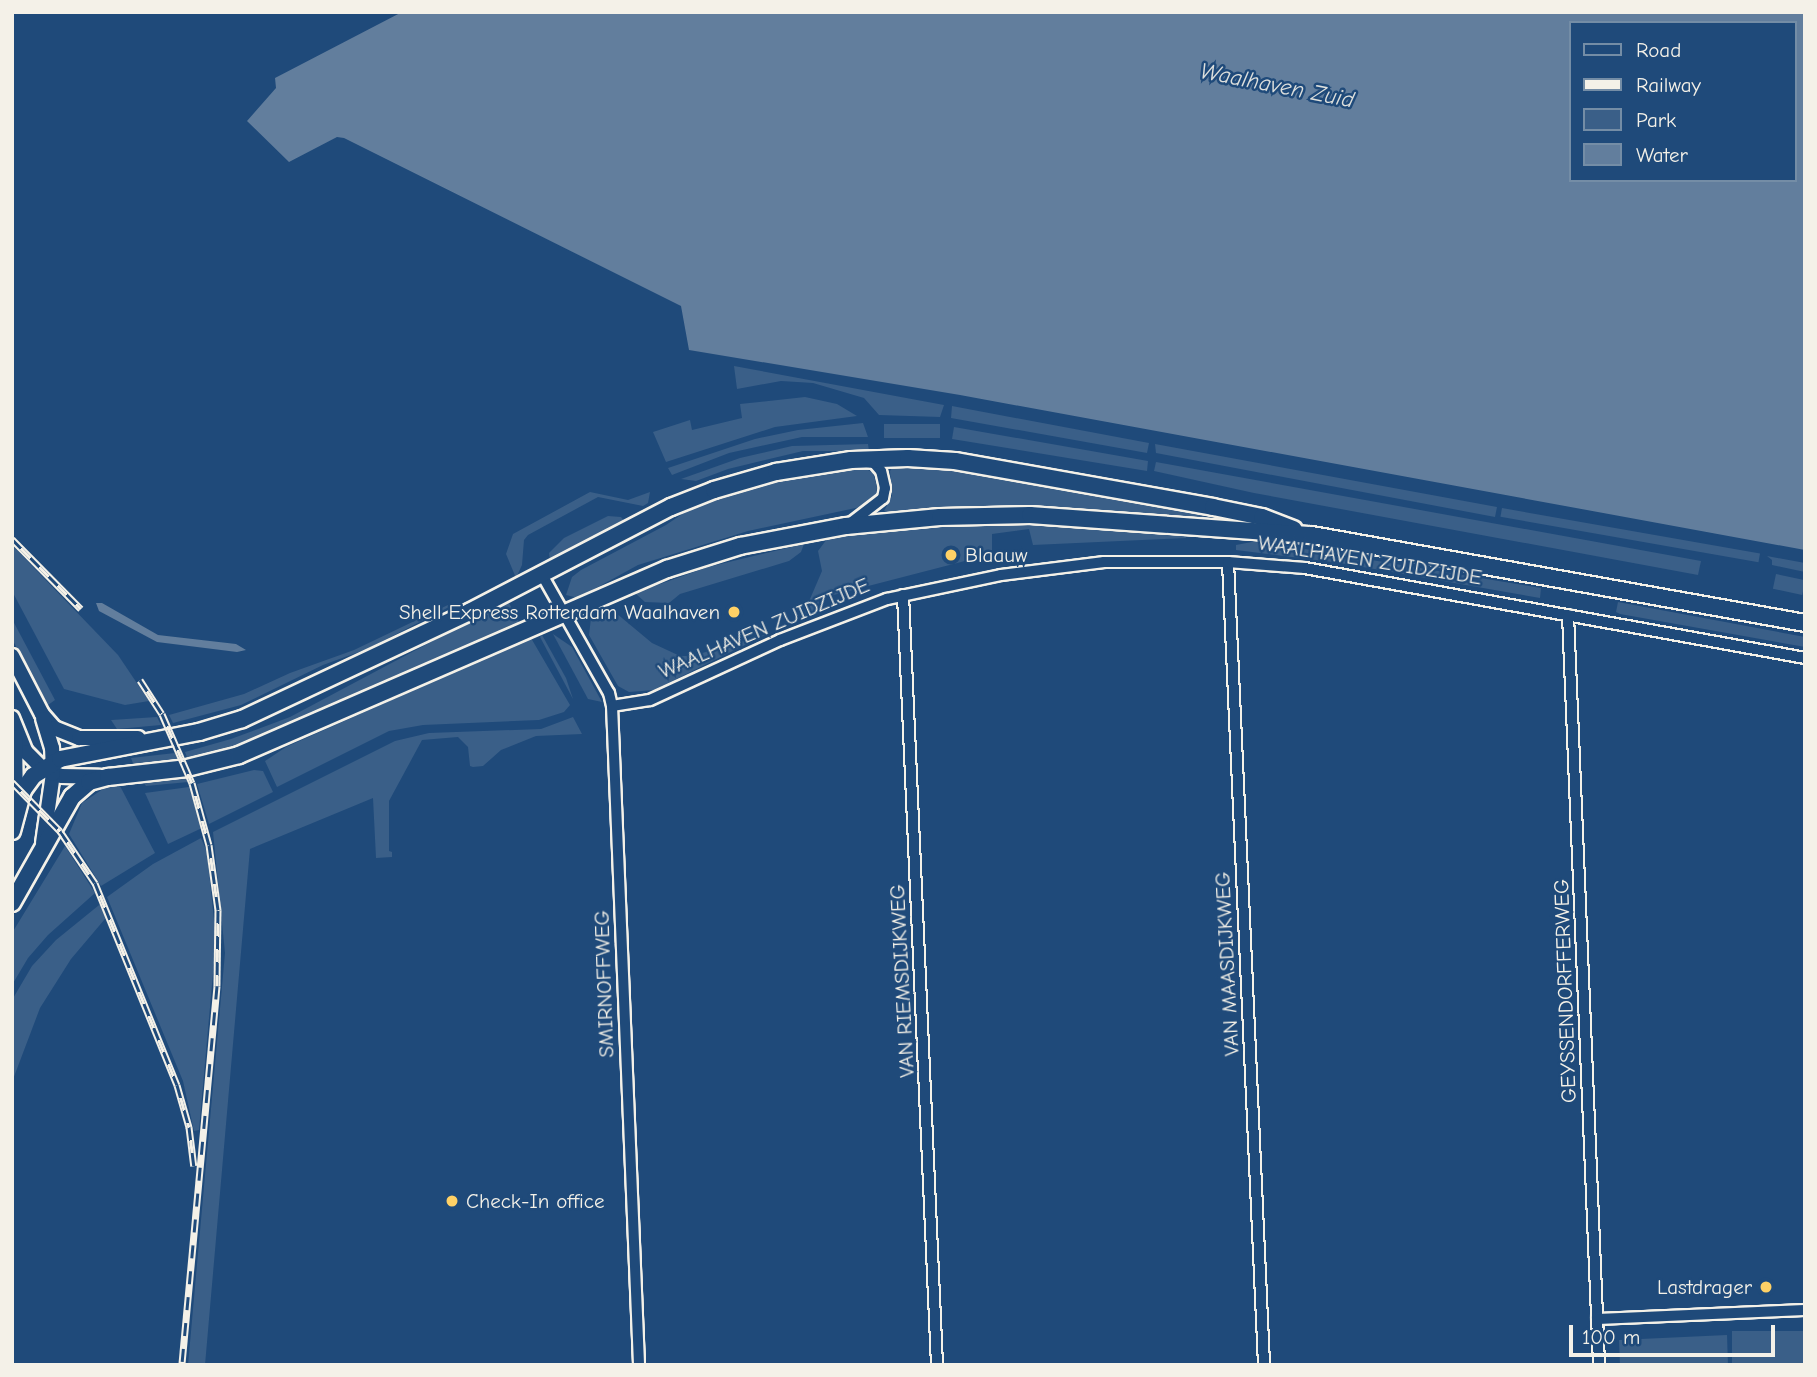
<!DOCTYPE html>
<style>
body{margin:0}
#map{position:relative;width:1817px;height:1377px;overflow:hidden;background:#1f4a7a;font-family:"Comic Neue",sans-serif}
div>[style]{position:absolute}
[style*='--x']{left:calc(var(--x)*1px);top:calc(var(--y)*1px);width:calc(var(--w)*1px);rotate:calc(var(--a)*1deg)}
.green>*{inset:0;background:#3a5f88;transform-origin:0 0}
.water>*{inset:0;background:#627e9d}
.roads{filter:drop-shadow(2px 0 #f4f1e8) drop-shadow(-2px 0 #f4f1e8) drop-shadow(0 2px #f4f1e8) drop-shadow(0 -2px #f4f1e8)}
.minor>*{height:10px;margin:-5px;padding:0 5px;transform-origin:5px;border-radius:5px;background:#1f4a7a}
.tertiary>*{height:14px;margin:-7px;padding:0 7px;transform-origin:7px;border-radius:7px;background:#1f4a7a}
.secondary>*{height:16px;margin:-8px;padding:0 8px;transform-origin:8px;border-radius:8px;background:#1f4a7a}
.rail>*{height:7px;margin-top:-3.5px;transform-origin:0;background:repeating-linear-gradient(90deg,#1f4a7a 0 13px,#f4f1e8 0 26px);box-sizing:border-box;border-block:2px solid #f4f1e8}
.dots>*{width:19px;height:19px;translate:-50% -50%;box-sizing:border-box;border:4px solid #1f4a7a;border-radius:50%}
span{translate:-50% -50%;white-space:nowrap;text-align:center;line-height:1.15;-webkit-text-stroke:5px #1f4a7a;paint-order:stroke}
.poi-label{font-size:21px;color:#f4f1e8}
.left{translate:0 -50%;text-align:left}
.right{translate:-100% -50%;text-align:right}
.street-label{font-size:21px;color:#f4f1e8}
.water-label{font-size:23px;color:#dee0dd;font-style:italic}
.frame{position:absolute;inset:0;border:14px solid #f4f1e8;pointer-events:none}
.legend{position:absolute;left:1569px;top:21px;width:228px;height:161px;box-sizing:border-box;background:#1f4a7a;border:2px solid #748da6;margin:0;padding:9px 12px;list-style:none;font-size:21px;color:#f4f1e8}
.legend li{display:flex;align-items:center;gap:14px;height:35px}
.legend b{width:35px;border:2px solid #748da6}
.scale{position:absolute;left:1569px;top:1325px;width:206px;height:32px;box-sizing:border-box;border:4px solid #f4f1e8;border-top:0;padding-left:9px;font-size:21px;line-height:24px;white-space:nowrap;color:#f4f1e8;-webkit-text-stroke:5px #1f4a7a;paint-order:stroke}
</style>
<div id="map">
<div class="green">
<div style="clip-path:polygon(734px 366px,944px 405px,940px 417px,879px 415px,864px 398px,813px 383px,781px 381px,737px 389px)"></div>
<div style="clip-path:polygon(805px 397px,837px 404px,857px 416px,775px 427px,666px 462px,653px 432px,690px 420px,692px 430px,742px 418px,740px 404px)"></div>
<div style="clip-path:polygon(952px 406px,1149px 443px,1147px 453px,951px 418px)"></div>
<div style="clip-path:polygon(863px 423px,868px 437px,802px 437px,729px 453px,672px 475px,668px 468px,755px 439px,798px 430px)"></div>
<div style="left:884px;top:424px;width:56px;height:14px"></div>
<div style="clip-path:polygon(954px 427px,1148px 461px,1147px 471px,952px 439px)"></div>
<div style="clip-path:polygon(868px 444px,869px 451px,803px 451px,728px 469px,696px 481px,681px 479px,740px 458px,792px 446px)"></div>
<div style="clip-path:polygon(1155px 444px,1497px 507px,1495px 517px,1156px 453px)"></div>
<div style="clip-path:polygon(1156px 462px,1701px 561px,1698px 575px,1254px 493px,1154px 471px)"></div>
<div style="clip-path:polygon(895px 464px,961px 470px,1204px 514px,1203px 519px,1035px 506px,974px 506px,890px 513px,884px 511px,892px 496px,890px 471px)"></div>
<div style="clip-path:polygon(863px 467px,873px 473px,877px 487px,876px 495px,865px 506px,748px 531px,638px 565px,578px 598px,566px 595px,572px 577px,581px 570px,666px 525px,700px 502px,799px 473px)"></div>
<div style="clip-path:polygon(650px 492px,648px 503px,643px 506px,598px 497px,528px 535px,524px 540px,522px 565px,516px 578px,506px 554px,513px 534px,590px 492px,628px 500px)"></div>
<div style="left:1502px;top:508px;width:262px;height:9px;rotate:10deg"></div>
<div style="clip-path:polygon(608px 516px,621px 517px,625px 522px,550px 561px,549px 553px,564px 538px)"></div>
<div style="clip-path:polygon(999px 523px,1185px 534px,1186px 538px,1033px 545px,1029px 529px,992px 534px,992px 554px,818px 599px,821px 612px,801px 620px,822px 571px,818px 551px,827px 539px,868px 531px)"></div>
<div style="clip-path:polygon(1257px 541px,1541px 588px,1540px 598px,1340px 563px,1236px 550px,1236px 545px)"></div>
<div style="clip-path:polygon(804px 544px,801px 552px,789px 561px,680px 594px,669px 603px,645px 602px,635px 593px,708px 567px)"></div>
<div style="clip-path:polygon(12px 545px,118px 655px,149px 701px,125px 705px,64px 689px,12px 591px)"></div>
<div style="clip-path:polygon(1767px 556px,1805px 563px,1805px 572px,1772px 565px,1772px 560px)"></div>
<div style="left:1776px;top:574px;width:30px;height:15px;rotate:12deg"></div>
<div style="clip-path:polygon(508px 601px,520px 624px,264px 739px,188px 760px,185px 752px,231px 739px,290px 717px)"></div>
<div style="clip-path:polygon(1618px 602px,1805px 637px,1805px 647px,1620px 614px,1616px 612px)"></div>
<div style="clip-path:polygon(450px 604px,451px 606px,367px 649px,323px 665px,241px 705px,173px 723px,169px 715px,244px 694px,290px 673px,354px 650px)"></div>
<div style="clip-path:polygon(610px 608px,652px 643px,680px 656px,692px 656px,767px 634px,654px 690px,629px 692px,618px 686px,589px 635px,591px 618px)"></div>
<div style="clip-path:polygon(12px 619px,55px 700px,48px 705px,12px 639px)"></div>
<div style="clip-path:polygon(553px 634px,572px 647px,602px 702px,588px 699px)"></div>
<div style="clip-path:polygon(542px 635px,566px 678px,573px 699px,540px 637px)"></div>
<div style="clip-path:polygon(531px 638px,570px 705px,564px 712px,539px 720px,423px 725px,389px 731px,277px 787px,265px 761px,286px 747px)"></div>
<div style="clip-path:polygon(157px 717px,161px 725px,117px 729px,111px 720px)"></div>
<div style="clip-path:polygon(573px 717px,582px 734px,536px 736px,501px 750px,483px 766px,473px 767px,470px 766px,468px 747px,458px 737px,422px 740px,389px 801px,389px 851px,392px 852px,392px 857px,376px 858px,373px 798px,250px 849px,205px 1365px,188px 1365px,225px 953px,213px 832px,395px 741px,429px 733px,541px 729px)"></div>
<div style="clip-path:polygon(175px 753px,180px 763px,134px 766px,131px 758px)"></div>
<div style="clip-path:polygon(254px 770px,263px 771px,273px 792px,209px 824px,197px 784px)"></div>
<div style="clip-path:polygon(186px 777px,188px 782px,146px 786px,143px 782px)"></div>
<div style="clip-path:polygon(120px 786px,155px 853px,101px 886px,69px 834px,82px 803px,106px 787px)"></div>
<div style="clip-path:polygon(189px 787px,202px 828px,168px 844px,145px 793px)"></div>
<div style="clip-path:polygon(201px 838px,207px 852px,216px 940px,199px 1130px,194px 1131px,183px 1081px,107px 897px,153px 864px)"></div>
<div style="clip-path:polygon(65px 846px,95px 893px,48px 935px,28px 958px,12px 985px,12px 933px)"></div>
<div style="clip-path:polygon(104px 901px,110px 913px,71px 959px,40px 1008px,12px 1082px,12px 1000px,32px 966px,56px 940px)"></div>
<div style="left:1805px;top:1331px;width:34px;height:73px;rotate:90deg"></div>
<div style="clip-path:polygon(1727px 1335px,1728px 1365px,1620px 1365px,1619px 1340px)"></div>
</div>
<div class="water">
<div style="clip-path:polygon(evenodd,402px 12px,1805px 12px,1805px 550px,960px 395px,689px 350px,681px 306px,344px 138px,337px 137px,289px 162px,247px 121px,276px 88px,275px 78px,402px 12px,1570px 23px,1794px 23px,1794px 180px,1570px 180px,1570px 23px)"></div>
<div style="clip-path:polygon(96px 603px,102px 603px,158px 635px,236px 644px,246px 650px,237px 652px,157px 642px,99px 611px)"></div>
</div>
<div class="roads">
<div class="minor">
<div style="--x:848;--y:525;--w:44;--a:-37.6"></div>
<div style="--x:883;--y:498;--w:10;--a:-79"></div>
<div style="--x:885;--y:488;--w:17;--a:-103"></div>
<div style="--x:881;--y:471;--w:11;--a:-131"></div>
<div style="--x:874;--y:463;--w:7;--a:-172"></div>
<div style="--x:1228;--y:562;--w:804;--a:87.43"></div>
<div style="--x:541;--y:573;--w:138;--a:60.5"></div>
<div style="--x:609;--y:693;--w:13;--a:77"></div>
<div style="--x:612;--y:706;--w:660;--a:87.65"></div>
<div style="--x:903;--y:595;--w:771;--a:87.47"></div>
<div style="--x:1568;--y:615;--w:751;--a:87.63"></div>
<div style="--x:612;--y:706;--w:38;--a:-9"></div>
<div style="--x:650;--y:700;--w:143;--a:-24.8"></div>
<div style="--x:780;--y:640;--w:115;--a:-21"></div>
<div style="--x:887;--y:599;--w:116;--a:-11.9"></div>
<div style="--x:1001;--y:575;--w:104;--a:-7.2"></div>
<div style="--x:1104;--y:562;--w:124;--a:0"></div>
<div style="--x:1228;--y:562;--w:77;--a:4.5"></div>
<div style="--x:1305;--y:568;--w:508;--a:10.2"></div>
<div style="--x:1597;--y:1319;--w:208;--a:-2.5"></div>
</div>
<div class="tertiary">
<div style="--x:12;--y:656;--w:65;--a:62.7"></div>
<div style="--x:42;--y:714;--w:18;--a:49"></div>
<div style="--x:54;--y:728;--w:27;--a:22"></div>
<div style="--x:79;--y:738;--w:59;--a:0"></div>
<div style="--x:12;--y:718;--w:37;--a:68"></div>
<div style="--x:26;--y:752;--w:24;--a:45"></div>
<div style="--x:43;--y:769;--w:19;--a:21"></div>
<div style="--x:61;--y:776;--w:39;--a:1"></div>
<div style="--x:15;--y:737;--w:68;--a:89.2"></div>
<div style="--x:43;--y:843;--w:70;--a:-81.8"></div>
<div style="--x:53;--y:774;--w:26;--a:-92"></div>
<div style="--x:52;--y:748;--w:30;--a:-107"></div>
</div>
<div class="secondary">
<div style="--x:12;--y:831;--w:42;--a:-75"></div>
<div style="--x:23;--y:790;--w:17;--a:-54"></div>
<div style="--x:33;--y:776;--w:32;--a:-32"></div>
<div style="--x:60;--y:759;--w:142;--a:-11"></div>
<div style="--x:199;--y:732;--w:45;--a:-16.8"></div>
<div style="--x:242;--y:719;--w:251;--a:-25.2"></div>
<div style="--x:469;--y:612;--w:228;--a:-27.5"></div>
<div style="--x:671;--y:507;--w:46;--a:-21.6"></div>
<div style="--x:714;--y:490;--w:65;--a:-16.2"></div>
<div style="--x:776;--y:472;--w:76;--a:-9.1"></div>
<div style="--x:851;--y:460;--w:57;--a:-2"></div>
<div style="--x:908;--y:458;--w:47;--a:3.7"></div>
<div style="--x:955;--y:461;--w:262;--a:10.1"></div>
<div style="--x:1213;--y:507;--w:50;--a:11.5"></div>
<div style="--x:1262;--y:517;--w:34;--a:21"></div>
<div style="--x:12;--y:903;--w:122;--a:-60.5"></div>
<div style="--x:72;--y:797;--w:23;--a:-41"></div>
<div style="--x:89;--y:782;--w:20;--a:-15"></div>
<div style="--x:108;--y:777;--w:80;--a:-6.5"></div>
<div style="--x:187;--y:768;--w:54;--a:-14"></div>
<div style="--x:239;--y:755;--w:467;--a:-23.5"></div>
<div style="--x:667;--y:569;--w:77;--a:-17.5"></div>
<div style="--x:740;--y:546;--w:108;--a:-10.7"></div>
<div style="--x:846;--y:526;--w:94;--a:-5.5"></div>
<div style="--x:940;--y:517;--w:90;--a:-1.3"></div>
<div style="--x:1030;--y:515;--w:283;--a:4.1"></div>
<div style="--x:1312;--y:535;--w:501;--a:10.12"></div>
</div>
</div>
<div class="rail">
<div style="--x:12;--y:539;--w:98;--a:45.4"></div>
<div style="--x:140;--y:680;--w:40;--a:57.1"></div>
<div style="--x:162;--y:714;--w:75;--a:66.5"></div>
<div style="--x:192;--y:783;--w:64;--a:74.7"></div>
<div style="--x:209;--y:845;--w:66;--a:82.1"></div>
<div style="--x:218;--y:910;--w:76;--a:90.8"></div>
<div style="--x:217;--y:986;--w:381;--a:95.3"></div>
<div style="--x:12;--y:782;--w:69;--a:45.6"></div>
<div style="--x:60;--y:831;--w:63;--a:56.1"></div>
<div style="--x:95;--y:883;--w:218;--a:67.9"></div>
<div style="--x:177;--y:1085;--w:44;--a:74.1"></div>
<div style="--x:189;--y:1127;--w:39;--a:83"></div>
</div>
<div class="dots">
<div style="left:951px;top:555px;background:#ffd166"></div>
<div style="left:734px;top:612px;background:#ffd166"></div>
<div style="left:452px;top:1201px;background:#ffd166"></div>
<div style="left:1766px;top:1287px;background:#ffd166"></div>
</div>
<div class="poi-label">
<span class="left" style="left:965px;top:555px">Blaauw</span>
<span class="right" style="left:720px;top:612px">Shell Express Rotterdam Waalhaven</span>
<span class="left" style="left:466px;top:1201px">Check-In office</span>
<span class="right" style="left:1752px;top:1287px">Lastdrager</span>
</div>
<div class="street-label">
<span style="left:1370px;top:560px;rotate:9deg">WAALHAVEN ZUIDZIJDE</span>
<span style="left:764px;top:628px;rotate:-23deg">WAALHAVEN ZUIDZIJDE</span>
<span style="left:1227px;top:964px;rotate:-93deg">VAN MAASDIJKWEG</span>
<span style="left:902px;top:981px;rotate:-93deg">VAN RIEMSDIJKWEG</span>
<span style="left:604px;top:984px;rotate:-92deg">SMIRNOFFWEG</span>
<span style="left:1565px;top:991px;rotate:-92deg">GEYSSENDORFFERWEG</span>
</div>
<div class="water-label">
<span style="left:1277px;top:86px;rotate:11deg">Waalhaven Zuid</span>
</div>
<div class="frame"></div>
<ul class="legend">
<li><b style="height:9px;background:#1f4a7a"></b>Road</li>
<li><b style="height:9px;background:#f4f1e8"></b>Railway</li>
<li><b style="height:19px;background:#3a5f88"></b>Park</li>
<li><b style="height:19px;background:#627e9d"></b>Water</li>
</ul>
<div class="scale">100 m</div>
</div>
